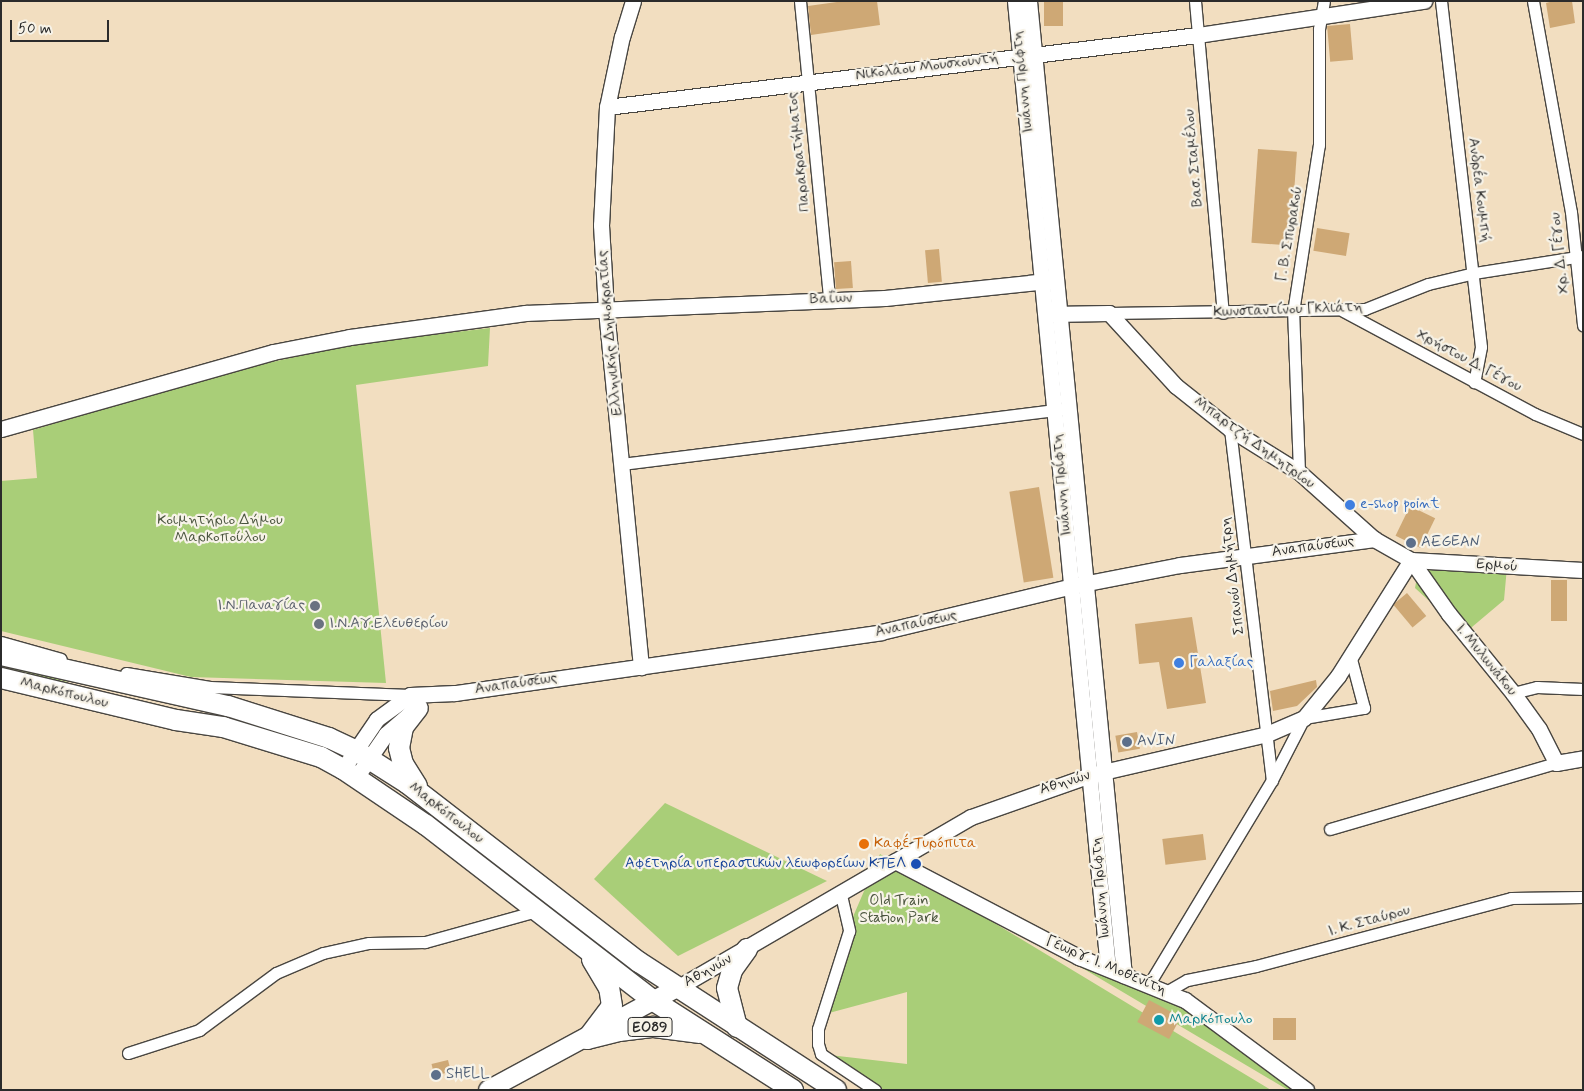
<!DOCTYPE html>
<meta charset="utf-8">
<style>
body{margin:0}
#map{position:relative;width:1584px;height:1091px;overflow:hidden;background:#f2dec0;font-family:Mynerve,sans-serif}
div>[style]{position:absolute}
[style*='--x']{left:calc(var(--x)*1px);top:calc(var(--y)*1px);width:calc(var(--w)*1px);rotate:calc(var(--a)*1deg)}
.green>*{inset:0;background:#a9ce78}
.building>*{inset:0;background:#cea875;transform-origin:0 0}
.roads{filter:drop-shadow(1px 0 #494641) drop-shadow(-1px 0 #494641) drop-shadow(0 1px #494641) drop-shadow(0 -1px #494641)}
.street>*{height:11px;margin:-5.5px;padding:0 5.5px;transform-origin:5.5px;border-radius:5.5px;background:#fff}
.secondary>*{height:15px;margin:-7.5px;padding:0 7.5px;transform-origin:7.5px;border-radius:7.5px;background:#fff}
.primary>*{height:18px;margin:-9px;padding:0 9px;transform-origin:9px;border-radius:9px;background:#fff}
.highway>*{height:20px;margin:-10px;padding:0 10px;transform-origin:10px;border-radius:10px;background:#fff}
.dots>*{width:14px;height:14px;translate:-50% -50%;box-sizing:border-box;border:2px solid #f7f3e8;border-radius:50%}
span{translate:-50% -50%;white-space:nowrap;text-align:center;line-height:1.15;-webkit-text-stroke:4.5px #f7f3e8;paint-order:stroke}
.shield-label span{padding:1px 4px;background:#f7f3e8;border:1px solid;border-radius:4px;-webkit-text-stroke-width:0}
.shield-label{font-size:14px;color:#2b2b2b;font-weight:700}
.street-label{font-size:15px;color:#2b2b2b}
.shop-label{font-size:15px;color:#366cbe}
.left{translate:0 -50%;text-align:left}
.park-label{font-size:15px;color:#4a543e}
.service-label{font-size:15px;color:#4e5e75}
.worship-label{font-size:15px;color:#5b616d}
.right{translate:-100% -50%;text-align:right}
.food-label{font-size:15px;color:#c56008}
.transit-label{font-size:15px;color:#164399}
.culture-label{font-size:15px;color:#0d838f}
.frame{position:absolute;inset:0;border:2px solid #2b2b2b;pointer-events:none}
.scale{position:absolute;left:10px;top:20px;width:99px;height:22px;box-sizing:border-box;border:2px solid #2b2b2b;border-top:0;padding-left:6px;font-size:15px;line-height:18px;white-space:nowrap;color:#2b2b2b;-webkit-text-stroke:4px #f7f3e8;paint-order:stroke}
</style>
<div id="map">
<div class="green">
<div style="clip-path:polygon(490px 328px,488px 366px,356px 385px,386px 683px,191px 677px,1px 631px,1px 481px,37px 478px,33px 430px,222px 373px,354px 344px)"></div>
<div style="clip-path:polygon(1420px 560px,1507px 567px,1504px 600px,1472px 627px,1469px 637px,1415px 588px)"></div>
<div style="clip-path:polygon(1px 664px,68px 682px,68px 685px,1px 669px)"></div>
<div style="clip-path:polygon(665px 803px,827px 881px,678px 956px,594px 879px)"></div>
<div style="clip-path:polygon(880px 854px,1271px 1090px,878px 1090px,821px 1054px,907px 1064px,907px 992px,829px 1013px,849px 926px)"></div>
<div style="clip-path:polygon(986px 911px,1166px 992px,1303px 1090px,1288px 1090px)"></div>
</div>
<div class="building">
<div style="clip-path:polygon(844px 1px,877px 1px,880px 25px,811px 35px,808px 6px)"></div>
<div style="left:1044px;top:1px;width:19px;height:25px"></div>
<div style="clip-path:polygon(1553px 1px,1572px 1px,1575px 23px,1550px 28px,1546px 3px)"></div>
<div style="left:1350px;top:24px;width:36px;height:23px;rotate:85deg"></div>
<div style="left:1258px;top:149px;width:39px;height:94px;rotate:4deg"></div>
<div style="left:1317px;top:228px;width:33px;height:23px;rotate:9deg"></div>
<div style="left:939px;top:249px;width:33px;height:14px;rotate:85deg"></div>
<div style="left:851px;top:261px;width:27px;height:17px;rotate:86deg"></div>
<div style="left:1039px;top:487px;width:92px;height:30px;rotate:81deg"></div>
<div style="left:1410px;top:506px;width:28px;height:33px;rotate:26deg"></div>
<div style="left:1551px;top:580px;width:16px;height:41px"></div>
<div style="left:1407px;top:593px;width:30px;height:18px;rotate:50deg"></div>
<div style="clip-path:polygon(1192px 617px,1206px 703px,1167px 709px,1159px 662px,1139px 664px,1135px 624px)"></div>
<div style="clip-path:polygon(1316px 680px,1317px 687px,1297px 706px,1273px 711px,1270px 691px)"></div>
<div style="left:1137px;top:732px;width:17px;height:22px;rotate:80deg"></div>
<div style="left:1203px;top:834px;width:26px;height:41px;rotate:83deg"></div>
<div style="left:1149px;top:1000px;width:36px;height:25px;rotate:28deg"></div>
<div style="left:1273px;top:1018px;width:23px;height:22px"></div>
<div style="left:448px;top:1060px;width:12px;height:17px;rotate:76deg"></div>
</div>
<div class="roads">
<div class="street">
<div style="--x:800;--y:1;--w:299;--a:84.4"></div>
<div style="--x:1195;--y:1;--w:313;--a:84.9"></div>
<div style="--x:1441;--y:1;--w:348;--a:83.4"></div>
<div style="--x:1481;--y:347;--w:36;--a:101"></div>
<div style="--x:1533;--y:1;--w:214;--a:79.8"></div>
<div style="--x:1571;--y:212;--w:114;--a:83.9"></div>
<div style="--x:1343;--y:311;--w:218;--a:28.2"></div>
<div style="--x:1535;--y:414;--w:52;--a:22.6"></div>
<div style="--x:1109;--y:313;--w:256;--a:-0.9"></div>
<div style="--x:1365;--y:309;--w:68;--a:-21.6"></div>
<div style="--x:1428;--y:284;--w:47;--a:-13.4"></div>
<div style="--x:1474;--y:273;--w:110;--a:-8.9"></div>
<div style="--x:1230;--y:429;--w:354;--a:83.2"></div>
<div style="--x:621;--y:464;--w:444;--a:-7.1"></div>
<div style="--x:1299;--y:472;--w:160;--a:-92.1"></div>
<div style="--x:1293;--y:312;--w:169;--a:-81.2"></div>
<div style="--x:1319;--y:145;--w:116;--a:-90"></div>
<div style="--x:1319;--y:29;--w:28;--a:-80"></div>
<div style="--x:1;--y:642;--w:62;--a:15.8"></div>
<div style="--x:126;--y:673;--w:85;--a:9.5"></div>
<div style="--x:210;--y:687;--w:200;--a:2.3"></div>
<div style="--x:1513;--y:693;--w:25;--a:-14"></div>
<div style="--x:1537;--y:687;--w:46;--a:2.5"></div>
<div style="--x:1330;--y:829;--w:235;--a:-16.3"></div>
<div style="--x:841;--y:895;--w:37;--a:77"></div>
<div style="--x:849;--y:931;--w:103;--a:107.6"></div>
<div style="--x:818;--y:1029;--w:15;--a:90"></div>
<div style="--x:818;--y:1044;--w:10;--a:73"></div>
<div style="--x:821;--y:1054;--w:65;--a:33.7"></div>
<div style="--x:1149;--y:984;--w:238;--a:-58.9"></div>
<div style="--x:1272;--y:780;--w:70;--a:-62.7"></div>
<div style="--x:1304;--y:718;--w:61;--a:-9.5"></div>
<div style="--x:1364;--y:708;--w:55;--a:-104.8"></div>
<div style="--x:1166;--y:992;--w:24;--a:-30"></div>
<div style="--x:1187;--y:980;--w:70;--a:-11.5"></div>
<div style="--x:1256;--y:966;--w:264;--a:-14.9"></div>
<div style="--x:1511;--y:898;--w:72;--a:-0.8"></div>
<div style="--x:128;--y:1053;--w:75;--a:-17.9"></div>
<div style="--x:199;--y:1030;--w:96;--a:-36.5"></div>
<div style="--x:276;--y:973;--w:51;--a:-23.1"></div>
<div style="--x:323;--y:953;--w:47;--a:-12.3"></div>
<div style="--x:369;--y:943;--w:56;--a:-1"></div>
<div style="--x:425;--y:942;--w:116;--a:-15.5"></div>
</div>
<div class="secondary">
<div style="--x:633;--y:1;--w:37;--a:107"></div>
<div style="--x:622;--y:36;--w:73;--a:101.9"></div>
<div style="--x:607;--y:107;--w:118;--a:92.9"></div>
<div style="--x:601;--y:225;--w:85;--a:86.6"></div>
<div style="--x:606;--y:310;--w:359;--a:84.4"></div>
<div style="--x:1015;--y:1;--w:972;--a:84.51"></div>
<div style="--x:1029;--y:1;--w:979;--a:84.43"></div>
<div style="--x:607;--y:107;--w:595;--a:-6.95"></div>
<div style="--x:1198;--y:35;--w:229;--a:-8.6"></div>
<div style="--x:1050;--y:314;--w:59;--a:-1"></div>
<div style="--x:1109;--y:313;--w:99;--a:47.5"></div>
<div style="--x:1176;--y:386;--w:69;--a:38.5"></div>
<div style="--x:1230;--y:429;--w:81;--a:31.9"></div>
<div style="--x:1299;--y:472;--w:101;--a:41.8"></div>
<div style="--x:1374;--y:539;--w:43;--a:29.6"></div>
<div style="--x:1411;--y:560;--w:66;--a:54.9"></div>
<div style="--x:1449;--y:614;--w:102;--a:51"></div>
<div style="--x:1513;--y:693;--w:44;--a:54.2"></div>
<div style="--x:1539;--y:729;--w:38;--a:63"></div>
<div style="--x:1556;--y:763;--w:27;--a:-10"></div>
<div style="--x:1;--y:429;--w:283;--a:-15.8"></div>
<div style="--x:273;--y:352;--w:78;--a:-11"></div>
<div style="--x:350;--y:337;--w:177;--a:-7.8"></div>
<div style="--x:525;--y:313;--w:360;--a:-2.4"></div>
<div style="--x:885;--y:298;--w:172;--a:-6"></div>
<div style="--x:1411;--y:560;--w:172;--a:3.3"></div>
<div style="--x:343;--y:769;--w:60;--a:-55.8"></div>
<div style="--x:377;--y:719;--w:41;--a:-36"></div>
<div style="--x:410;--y:695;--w:45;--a:-2.5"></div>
<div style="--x:455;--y:693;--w:430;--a:-8.1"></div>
<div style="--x:881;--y:632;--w:196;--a:-13.5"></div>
<div style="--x:1072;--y:586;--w:110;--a:-11"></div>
<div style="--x:1180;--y:565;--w:196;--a:-7.6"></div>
<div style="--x:357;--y:776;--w:51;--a:-55.4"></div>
<div style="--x:386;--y:734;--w:30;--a:-41"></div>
<div style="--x:895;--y:861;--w:208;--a:27.6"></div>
<div style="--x:1079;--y:957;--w:114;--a:22.1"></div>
<div style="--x:1185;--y:1000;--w:151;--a:36.6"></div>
<div style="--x:677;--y:988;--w:340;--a:-30.2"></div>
<div style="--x:971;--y:817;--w:126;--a:-19.4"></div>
<div style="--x:1090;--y:775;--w:182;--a:-13"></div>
<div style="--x:1267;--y:734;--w:40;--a:-23.4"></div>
<div style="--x:1304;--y:718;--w:54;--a:-51"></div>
<div style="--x:1338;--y:676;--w:137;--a:-57.8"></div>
</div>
<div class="primary">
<div style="--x:488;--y:1090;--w:215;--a:-28.4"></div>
</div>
<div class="highway">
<div style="--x:1;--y:655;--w:233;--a:12.7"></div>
<div style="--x:228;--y:706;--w:106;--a:17.6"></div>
<div style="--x:329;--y:738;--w:29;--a:25"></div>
<div style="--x:355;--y:750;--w:62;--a:32.4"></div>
<div style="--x:407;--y:783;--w:293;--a:37.7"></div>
<div style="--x:639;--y:962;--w:235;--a:33"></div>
<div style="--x:1;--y:678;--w:180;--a:13.5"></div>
<div style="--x:176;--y:720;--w:48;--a:8.5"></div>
<div style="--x:223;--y:727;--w:102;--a:17"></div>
<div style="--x:321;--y:757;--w:25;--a:29"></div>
<div style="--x:343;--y:769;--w:100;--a:34"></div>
<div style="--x:426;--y:825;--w:288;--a:37.7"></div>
<div style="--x:654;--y:1001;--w:165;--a:32.6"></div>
<div style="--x:417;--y:786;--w:26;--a:-122"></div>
<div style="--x:403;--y:764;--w:16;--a:-104"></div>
<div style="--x:399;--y:748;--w:21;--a:-79"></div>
<div style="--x:403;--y:727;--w:24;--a:-52"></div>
<div style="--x:737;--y:1027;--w:40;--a:-104.4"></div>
<div style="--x:727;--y:988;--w:19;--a:-74"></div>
<div style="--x:732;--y:970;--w:26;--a:-54"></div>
<div style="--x:587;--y:1039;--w:33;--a:-14"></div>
<div style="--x:619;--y:1031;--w:35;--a:-7"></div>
<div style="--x:654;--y:1027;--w:45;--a:7.6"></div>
<div style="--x:587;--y:1039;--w:41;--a:-52.9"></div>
<div style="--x:612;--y:1006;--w:18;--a:-99"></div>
<div style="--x:609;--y:988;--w:33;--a:-121"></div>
</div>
</div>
<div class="dots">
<div style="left:1350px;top:505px;background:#3f7fe0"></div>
<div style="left:1411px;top:543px;background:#5c6f8a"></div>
<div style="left:315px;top:606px;background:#6b7280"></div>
<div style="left:319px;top:624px;background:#6b7280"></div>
<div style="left:1179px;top:663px;background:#3f7fe0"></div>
<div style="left:1127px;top:742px;background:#5c6f8a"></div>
<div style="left:864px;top:844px;background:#e8710a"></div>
<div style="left:916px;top:864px;background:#1a4fb4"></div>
<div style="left:1159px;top:1020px;background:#0f9aa8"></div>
<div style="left:436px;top:1075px;background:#5c6f8a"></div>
</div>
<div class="shield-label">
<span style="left:650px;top:1027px">ΕΟ89</span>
</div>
<div class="street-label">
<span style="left:927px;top:67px;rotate:-7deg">Νικολάου Μουσχουντή</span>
<span style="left:1023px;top:82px;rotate:-96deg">Ιωάννη Πρίφτη</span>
<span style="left:799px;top:152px;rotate:-96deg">Παρακρατήματος</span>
<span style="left:1194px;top:158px;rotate:-95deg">Βασ. Σταμέλου</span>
<span style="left:1479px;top:190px;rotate:83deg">Ανδρέα Κουμπή</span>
<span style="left:1290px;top:234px;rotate:-80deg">Γ. Β. Σπυρακού</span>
<span style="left:1560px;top:253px;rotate:-96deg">Χρ. Δ. Γέγου</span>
<span style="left:831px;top:299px;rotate:-2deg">Βαΐων</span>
<span style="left:1288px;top:310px;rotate:-2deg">Κωνσταντίνου Γκλιάτη</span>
<span style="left:610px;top:333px;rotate:-95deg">Ελληνικής Δημοκρατίας</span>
<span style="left:1469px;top:361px;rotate:28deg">Χρήστου Δ. Γέγου</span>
<span style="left:1254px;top:443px;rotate:36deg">Μπαρτζή Δημητρίου</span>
<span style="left:1062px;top:485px;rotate:-95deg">Ιωάννη Πρίφτη</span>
<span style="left:1313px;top:547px;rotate:-8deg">Αναπαύσεως</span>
<span style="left:1497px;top:566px;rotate:4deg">Ερμού</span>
<span style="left:1233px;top:576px;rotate:-97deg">Σπανού Δημήτρη</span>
<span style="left:916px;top:624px;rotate:-12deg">Αναπαύσεως</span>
<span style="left:1486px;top:660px;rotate:51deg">Ι. Μυλωνάκου</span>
<span style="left:516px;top:684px;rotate:-8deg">Αναπαύσεως</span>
<span style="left:64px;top:693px;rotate:14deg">Μαρκόπουλου</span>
<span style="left:1065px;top:783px;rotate:-17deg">Αθηνών</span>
<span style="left:446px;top:813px;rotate:38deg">Μαρκόπουλου</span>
<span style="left:1101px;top:888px;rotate:-95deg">Ιωάννη Πρίφτη</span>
<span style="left:1369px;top:921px;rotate:-15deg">Ι. Κ. Σταύρου</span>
<span style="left:1106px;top:966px;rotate:23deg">Γεωργ. Ι. Μοθενίτη</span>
<span style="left:708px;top:971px;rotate:-29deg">Αθηνών</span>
</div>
<div class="shop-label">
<span class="left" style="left:1360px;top:505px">e-shop point</span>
<span class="left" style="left:1189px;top:663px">Γαλαξίας</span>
</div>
<div class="park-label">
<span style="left:220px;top:529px">Κοιμητήριο Δήμου<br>Μαρκοπούλου</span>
<span style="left:899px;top:910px">Old Train<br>Station Park</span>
</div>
<div class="service-label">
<span class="left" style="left:1421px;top:543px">AEGEAN</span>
<span class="left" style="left:1137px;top:742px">AVIN</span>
<span class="left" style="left:446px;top:1075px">SHELL</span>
</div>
<div class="worship-label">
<span class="right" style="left:305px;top:606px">Ι.Ν.Παναγίας</span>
<span class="left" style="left:329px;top:624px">Ι.Ν.Αγ.Ελευθερίου</span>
</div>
<div class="food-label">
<span class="left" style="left:874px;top:844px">Καφέ Τυρóπιτα</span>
</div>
<div class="transit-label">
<span class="right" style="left:906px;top:864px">Αφετηρία υπεραστικών λεωφορείων ΚΤΕΛ</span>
</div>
<div class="culture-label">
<span class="left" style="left:1169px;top:1020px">Μαρκόπουλο</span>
</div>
<div class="frame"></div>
<div class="scale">50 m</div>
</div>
